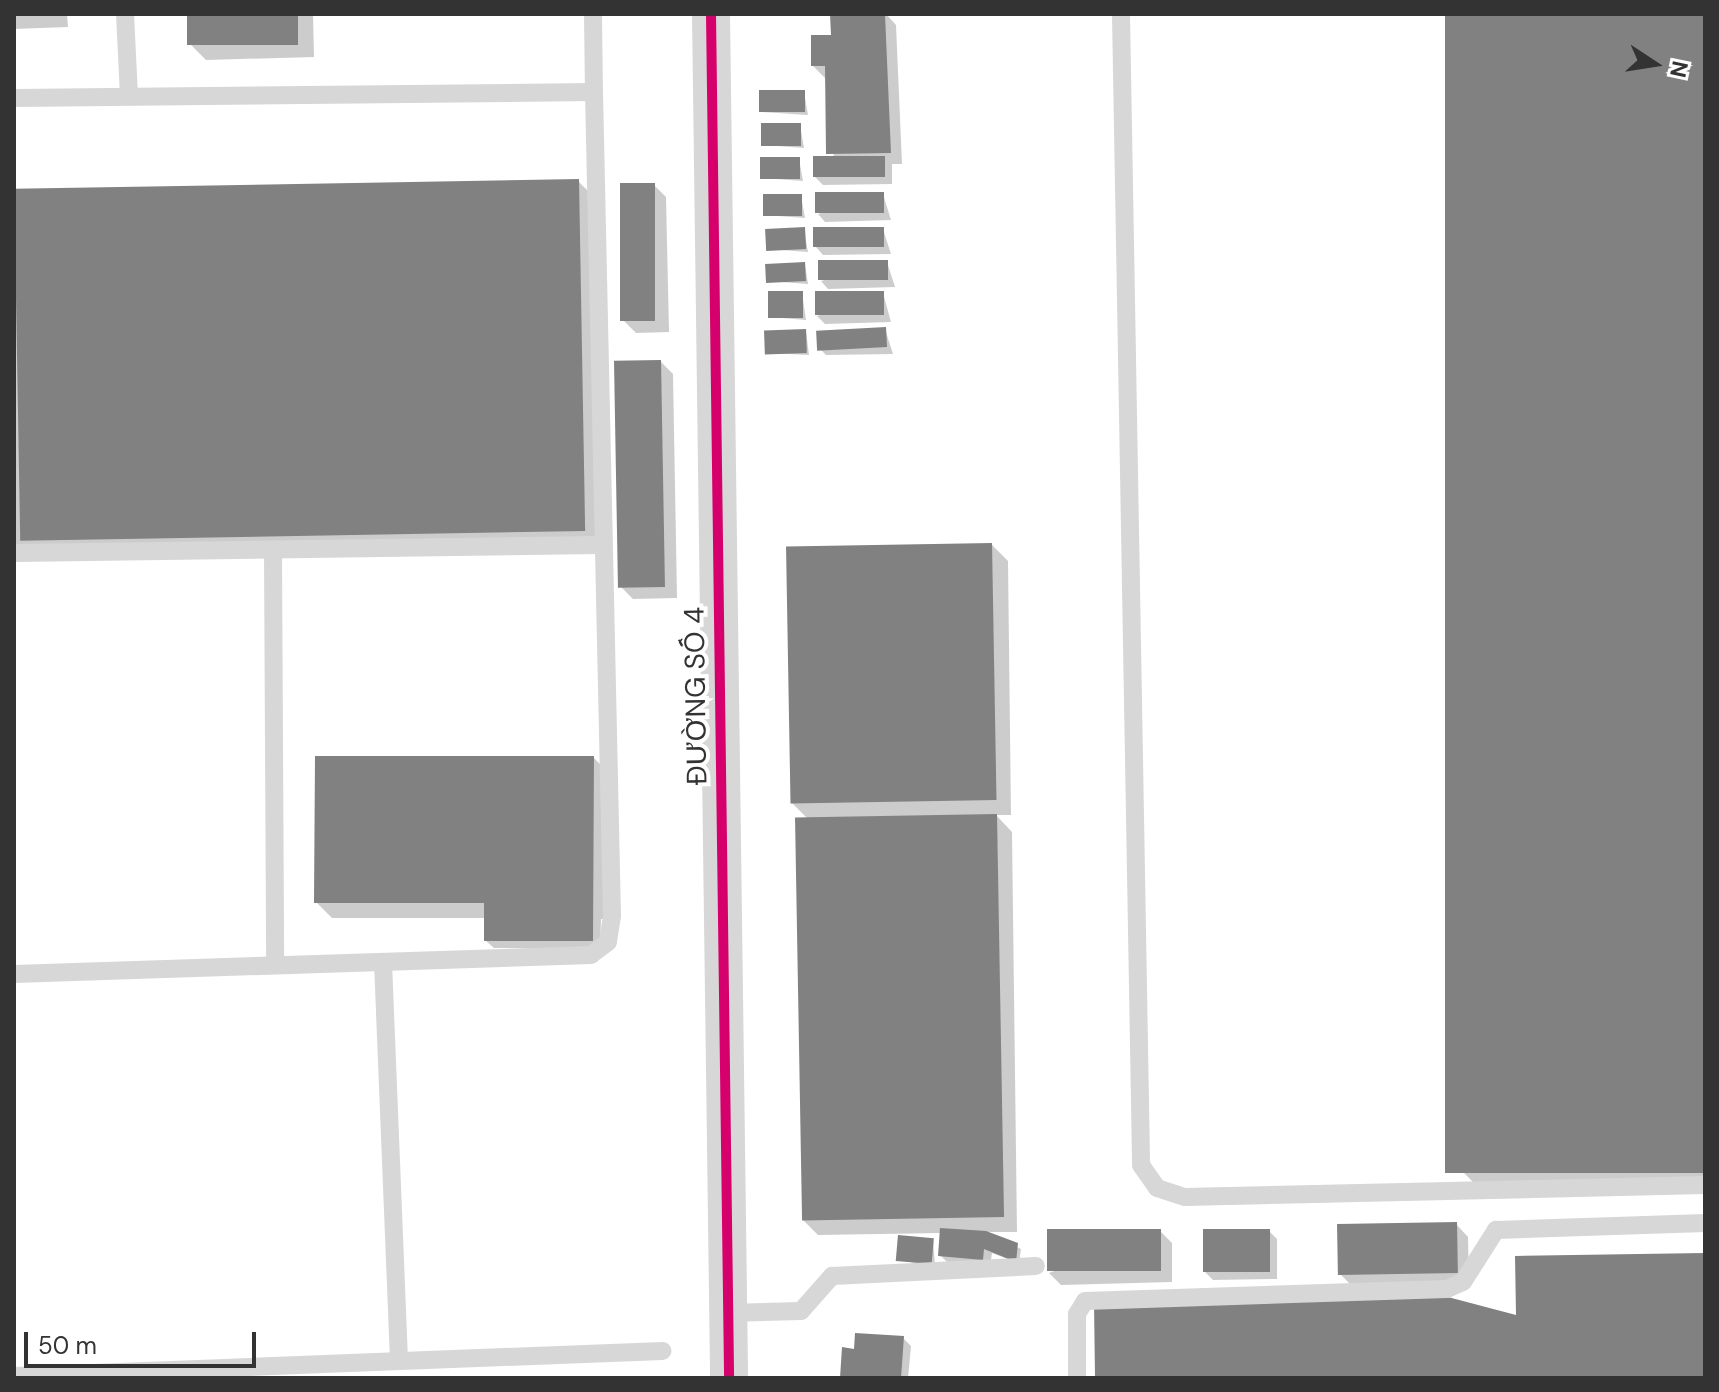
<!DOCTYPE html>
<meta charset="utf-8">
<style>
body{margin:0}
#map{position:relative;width:1719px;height:1392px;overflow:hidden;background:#fff;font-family:"DM Sans",sans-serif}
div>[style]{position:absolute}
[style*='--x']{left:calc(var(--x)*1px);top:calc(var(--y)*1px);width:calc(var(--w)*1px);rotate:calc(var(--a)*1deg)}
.shadow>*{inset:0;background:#0003}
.building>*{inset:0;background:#818181;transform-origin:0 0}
.service>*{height:18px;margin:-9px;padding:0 9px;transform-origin:9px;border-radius:9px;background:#d7d7d7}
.minor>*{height:38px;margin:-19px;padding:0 19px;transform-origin:19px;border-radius:19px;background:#d7d7d7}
.cycleway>*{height:10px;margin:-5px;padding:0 5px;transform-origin:5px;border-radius:5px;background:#d6006c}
span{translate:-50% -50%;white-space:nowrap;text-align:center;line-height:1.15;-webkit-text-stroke:8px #fff;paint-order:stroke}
.street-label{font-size:28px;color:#333}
.frame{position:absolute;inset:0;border:16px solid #333;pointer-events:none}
.north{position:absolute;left:1615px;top:24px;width:80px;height:80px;-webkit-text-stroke:6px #fff;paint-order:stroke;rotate:102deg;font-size:22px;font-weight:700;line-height:32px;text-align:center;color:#333}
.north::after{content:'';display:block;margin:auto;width:28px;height:36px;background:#333;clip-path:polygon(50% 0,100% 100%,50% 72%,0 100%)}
.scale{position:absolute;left:24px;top:1332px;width:232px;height:36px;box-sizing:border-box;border:4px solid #333;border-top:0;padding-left:10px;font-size:24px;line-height:28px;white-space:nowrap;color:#333;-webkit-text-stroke:6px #fff;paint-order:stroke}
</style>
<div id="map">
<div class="shadow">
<div style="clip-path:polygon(14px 14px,67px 14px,68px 27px,14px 29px)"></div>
<div style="clip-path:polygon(189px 14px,313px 14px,314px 57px,206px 60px,190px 44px)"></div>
<div style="clip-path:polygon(832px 14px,886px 14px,896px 25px,902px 164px,892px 164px,892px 184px,823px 185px,815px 177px,834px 159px,825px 78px,813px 66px,833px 37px)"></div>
<div style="clip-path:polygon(1447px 14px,1705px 14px,1705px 1185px,1479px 1188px,1463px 1172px)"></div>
<div style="clip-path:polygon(804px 92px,808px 115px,762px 112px)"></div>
<div style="clip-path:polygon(800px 125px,804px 148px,764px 145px)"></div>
<div style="clip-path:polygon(799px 159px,803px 181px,763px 178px)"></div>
<div style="clip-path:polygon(578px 181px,594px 197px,601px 546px,14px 560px,14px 195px)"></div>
<div style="clip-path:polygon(654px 185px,666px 197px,669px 332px,636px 333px,624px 321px)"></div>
<div style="clip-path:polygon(883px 194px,891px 220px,825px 222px,818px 214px)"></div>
<div style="clip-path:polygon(801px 196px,805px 218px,765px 215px)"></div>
<div style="clip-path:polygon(883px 229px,891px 254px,823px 255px,816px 247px)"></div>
<div style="clip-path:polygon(804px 230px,808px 252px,768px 249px)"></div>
<div style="clip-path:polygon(887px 262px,895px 287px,828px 289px,821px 281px)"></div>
<div style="clip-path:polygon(805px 264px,808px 284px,768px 281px)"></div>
<div style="clip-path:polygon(802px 293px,806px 320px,770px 317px)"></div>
<div style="clip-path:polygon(883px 293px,891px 322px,825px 324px,817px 316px)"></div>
<div style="clip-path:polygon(885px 329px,893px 354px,826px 355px,818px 347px)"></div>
<div style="clip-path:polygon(806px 331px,809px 355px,766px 353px)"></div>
<div style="clip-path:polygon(661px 362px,673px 374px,677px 598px,633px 599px,621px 587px)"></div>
<div style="clip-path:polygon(992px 545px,1008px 561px,1011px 815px,996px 815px,1012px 832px,1017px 1232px,985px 1232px,1021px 1249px,1019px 1263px,992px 1253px,990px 1267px,948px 1263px,940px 1255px,942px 1233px,818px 1235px,802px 1219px,807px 818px,791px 802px)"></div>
<div style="clip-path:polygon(594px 758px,610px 774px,609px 919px,601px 919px,600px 948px,494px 948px,486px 941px,486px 918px,332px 918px,316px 902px)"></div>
<div style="clip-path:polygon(1456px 1224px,1468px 1237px,1469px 1284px,1352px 1286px,1340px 1274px)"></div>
<div style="clip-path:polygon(1160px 1231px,1172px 1243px,1172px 1282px,1061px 1285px,1049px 1273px)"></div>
<div style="clip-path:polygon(1269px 1231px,1277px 1239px,1277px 1279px,1213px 1280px,1205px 1272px)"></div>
<div style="clip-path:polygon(933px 1240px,935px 1266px,898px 1260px)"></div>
<div style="clip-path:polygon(903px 1338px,911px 1346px,908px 1378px,842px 1378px,856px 1351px)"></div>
</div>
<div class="building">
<div style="left:187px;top:14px;width:111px;height:31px"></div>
<div style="clip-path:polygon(830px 14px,885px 14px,891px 153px,826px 154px,825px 66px,811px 66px,811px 35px,831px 35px)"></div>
<div style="left:1445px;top:14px;width:260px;height:1159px"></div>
<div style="left:805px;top:90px;width:22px;height:46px;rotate:90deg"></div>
<div style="left:761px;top:123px;width:40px;height:23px"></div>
<div style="left:885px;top:156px;width:21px;height:72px;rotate:90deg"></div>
<div style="left:800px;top:157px;width:22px;height:40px;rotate:90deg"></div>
<div style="left:579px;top:179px;width:352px;height:565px;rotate:89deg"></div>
<div style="left:620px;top:183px;width:35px;height:138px"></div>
<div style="left:884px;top:192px;width:21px;height:69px;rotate:90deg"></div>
<div style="left:763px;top:194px;width:39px;height:22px"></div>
<div style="left:805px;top:227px;width:22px;height:40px;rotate:87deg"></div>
<div style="left:884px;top:227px;width:20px;height:71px;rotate:90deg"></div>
<div style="left:888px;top:260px;width:20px;height:70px;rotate:90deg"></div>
<div style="left:805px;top:262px;width:19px;height:40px;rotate:87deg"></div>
<div style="left:768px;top:291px;width:35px;height:27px"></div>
<div style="left:884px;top:291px;width:24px;height:69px;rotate:90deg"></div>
<div style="left:886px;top:327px;width:20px;height:70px;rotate:87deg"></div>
<div style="left:806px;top:329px;width:24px;height:42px;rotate:88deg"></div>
<div style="left:661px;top:360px;width:227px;height:47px;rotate:89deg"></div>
<div style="left:992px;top:543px;width:257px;height:206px;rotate:89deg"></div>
<div style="clip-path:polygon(315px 756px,594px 756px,593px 941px,484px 941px,484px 903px,314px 903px)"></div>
<div style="left:997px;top:814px;width:403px;height:202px;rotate:89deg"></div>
<div style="left:1457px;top:1222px;width:51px;height:120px;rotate:89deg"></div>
<div style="clip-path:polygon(940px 1228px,986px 1231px,1018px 1243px,1016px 1262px,984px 1249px,983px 1260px,938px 1256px)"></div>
<div style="left:1161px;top:1229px;width:42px;height:114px;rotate:90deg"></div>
<div style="left:1270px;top:1229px;width:43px;height:67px;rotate:90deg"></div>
<div style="left:898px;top:1235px;width:36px;height:26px;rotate:5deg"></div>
<div style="clip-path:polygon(1705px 1253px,1705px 1378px,1095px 1378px,1094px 1302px,1444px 1296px,1516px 1315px,1515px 1256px)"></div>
<div style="clip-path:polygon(855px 1333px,904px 1336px,901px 1378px,840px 1378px,842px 1347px,854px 1349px)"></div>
</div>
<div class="service">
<div style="--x:125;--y:14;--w:82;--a:87.2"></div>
<div style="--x:593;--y:14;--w:78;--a:89.3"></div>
<div style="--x:1121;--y:14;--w:1151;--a:89"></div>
<div style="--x:1141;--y:1165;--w:28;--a:55"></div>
<div style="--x:1157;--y:1188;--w:29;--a:18"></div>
<div style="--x:1185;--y:1197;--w:520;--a:-1.32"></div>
<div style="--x:14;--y:98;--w:580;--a:-0.59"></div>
<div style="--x:594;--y:92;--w:824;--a:88.75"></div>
<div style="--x:612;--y:916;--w:26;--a:99"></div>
<div style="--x:608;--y:942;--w:21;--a:143"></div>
<div style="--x:591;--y:955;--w:577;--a:178.11"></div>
<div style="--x:273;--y:551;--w:414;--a:89.7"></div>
<div style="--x:14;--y:553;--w:586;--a:-0.78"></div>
<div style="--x:383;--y:962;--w:399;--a:87.7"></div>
<div style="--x:728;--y:1313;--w:73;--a:-1.6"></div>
<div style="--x:801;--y:1311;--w:47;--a:-48.5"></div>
<div style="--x:832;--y:1276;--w:204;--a:-2.8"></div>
<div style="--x:14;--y:1376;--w:649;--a:-2.21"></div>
<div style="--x:1077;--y:1378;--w:64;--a:-90"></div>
<div style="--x:1077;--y:1314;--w:15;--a:-58"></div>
<div style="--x:1085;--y:1301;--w:362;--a:-1.9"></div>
<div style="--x:1447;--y:1289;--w:17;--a:-24"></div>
<div style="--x:1463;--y:1282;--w:62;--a:-57.6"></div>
<div style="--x:1496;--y:1230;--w:209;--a:-1.9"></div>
</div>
<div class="minor">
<div style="--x:711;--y:14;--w:1364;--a:89.24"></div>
</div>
<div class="cycleway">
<div style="--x:711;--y:14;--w:1364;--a:89.24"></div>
</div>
<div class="street-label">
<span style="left:696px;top:696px;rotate:-91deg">ĐƯỜNG SỐ 4</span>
</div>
<div class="frame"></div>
<div class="north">N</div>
<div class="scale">50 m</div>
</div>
